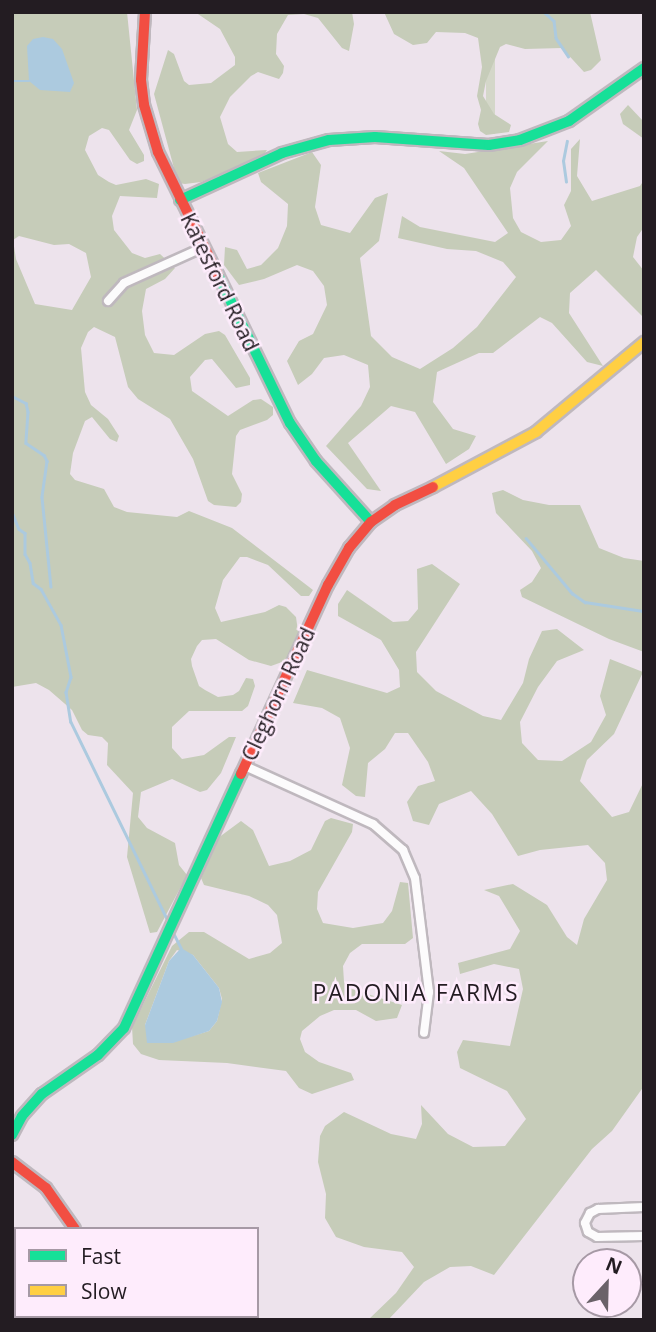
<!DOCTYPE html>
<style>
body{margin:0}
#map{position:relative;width:656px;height:1332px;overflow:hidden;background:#ede3ec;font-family:"Open Sans",sans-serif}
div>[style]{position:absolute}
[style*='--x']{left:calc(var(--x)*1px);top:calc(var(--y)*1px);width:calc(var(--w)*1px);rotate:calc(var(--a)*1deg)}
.green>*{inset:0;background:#d4d7c9;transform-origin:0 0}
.forest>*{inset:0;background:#c6ccb9}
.water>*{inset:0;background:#accadf}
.stream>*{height:2.5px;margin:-1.25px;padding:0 1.25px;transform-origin:1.25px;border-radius:1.25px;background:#accadf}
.roads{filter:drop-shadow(2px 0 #bfb8be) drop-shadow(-2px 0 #bfb8be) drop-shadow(0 2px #bfb8be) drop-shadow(0 -2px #bfb8be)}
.street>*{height:8px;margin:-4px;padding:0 4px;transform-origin:4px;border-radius:4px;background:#fcfbfc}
.fast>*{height:10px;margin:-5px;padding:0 5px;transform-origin:5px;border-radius:5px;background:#16e098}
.slow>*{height:10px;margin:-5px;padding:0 5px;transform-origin:5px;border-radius:5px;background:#ffcf43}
.jam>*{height:10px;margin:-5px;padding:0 5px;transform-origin:5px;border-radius:5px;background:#f24e42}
span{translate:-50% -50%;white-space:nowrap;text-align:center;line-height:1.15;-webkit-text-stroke:5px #feecfc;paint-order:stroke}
.street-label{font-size:21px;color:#231c22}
.neighbourhood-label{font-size:23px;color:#231c22;letter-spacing:2px}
.frame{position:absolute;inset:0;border:14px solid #231c22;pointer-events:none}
.legend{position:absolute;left:14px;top:1227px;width:245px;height:91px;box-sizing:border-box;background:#feecfc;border:2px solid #a699a5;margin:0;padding:9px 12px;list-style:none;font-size:21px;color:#231c22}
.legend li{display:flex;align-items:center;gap:14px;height:35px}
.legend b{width:35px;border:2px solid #a699a5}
.north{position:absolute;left:572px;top:1248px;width:70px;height:70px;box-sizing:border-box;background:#feecfc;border:2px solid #a699a5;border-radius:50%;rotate:22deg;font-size:19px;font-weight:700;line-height:28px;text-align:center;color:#231c22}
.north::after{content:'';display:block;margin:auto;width:24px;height:32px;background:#6a6269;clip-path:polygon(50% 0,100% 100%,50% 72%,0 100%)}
</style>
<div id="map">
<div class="green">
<div style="left:486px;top:12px;width:9px;height:122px"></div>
</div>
<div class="forest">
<div style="clip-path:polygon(evenodd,12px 12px,127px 12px,137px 110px,129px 130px,144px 155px,144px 161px,137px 164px,130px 160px,109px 130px,102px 128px,89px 136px,85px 150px,98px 175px,109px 182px,116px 185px,146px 179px,159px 184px,157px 198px,120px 196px,112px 216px,114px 230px,132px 253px,145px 258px,160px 254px,175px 268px,165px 279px,146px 289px,142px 311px,145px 335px,154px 353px,174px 355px,205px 334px,219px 331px,225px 335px,250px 378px,250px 385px,236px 388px,212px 359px,205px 360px,190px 377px,192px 391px,228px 416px,253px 400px,261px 399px,273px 407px,273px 415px,267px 420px,240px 430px,236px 436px,232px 474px,242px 494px,241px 502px,236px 507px,214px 505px,208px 501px,193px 459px,170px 419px,138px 399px,128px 387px,115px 337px,94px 327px,88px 332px,81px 348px,85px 392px,91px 405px,108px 419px,119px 436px,117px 442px,110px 439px,92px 417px,85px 421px,73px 453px,70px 474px,75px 480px,104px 489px,114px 507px,127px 512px,177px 517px,189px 511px,232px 528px,313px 590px,309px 596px,301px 596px,268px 565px,247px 557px,240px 557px,223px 580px,215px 608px,221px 622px,265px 612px,279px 605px,286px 607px,296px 617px,300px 646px,293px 658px,271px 666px,249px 660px,216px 639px,202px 640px,197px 646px,191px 659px,192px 666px,199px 686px,205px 690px,218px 697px,233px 695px,239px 691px,246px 678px,253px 679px,255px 686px,248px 706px,242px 711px,189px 711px,172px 727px,172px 748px,182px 759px,204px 755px,229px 737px,236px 737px,221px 773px,207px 790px,200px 792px,172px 779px,141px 792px,138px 817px,147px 828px,175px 843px,179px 865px,187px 875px,157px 932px,150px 933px,127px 857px,133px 793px,107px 765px,108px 743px,102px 737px,88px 735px,82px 730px,72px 710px,49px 690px,36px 683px,12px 687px,12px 12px,19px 236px,54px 245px,69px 244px,86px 253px,91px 277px,72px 310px,35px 304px,16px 259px,13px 240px,19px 236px)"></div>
<div style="clip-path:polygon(195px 12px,352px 12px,354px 24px,349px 51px,342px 48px,318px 18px,304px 14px,288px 15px,277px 34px,276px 54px,284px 66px,283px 73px,279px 79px,258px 72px,251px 76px,230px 97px,220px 117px,228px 144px,237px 152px,267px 150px,263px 156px,243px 166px,201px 182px,185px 184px,178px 183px,154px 94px,168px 50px,174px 54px,184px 81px,189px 85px,211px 83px,235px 65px,235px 57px,220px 29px)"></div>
<div style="clip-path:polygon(384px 12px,590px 12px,601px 60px,591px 70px,584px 72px,562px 48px,525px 49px,506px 44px,500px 47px,486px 81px,483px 96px,494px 114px,511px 125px,509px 132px,486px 135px,480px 131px,478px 124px,481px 110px,477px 96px,482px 67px,478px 38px,465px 33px,436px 32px,427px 43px,413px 45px,394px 34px)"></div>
<div style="clip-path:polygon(628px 105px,644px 122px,644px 139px,623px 124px,620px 114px)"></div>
<div style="clip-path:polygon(580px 139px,577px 176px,592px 201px,640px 186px,644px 180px,644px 227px,637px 237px,633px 257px,644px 271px,644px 318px,596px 270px,570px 293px,569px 313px,603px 366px,587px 362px,552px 323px,540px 317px,493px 353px,479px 353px,437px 372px,433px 402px,453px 429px,476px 436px,469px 449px,446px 464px,415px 412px,391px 406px,348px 443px,381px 491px,367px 489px,326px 446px,361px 406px,370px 387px,368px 365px,344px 355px,324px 358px,312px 374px,298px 385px,287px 361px,299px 341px,313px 334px,327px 305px,324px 286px,313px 271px,297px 265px,264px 279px,239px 285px,224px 265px,225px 247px,237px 250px,247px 269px,261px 265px,278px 248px,287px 226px,288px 204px,261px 182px,258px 173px,312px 152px,321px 165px,315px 207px,321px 225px,350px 233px,375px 198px,388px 193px,379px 241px,360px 258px,371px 336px,392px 357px,420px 369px,453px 348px,477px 327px,516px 277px,503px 262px,476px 251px,447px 249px,398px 238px,402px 216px,420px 227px,495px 242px,508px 233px,464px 168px,439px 151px,465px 154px,548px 141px,517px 172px,510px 188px,513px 218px,521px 232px,541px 242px,561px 240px,571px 226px,564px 205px,571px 191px,571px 149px)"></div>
<div style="clip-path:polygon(503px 490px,523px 500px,549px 505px,580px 505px,599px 548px,624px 558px,644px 561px,644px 652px,609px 639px,522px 597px,520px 590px,532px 582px,541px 568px,532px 551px,496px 513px,492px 493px)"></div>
<div style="clip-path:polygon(432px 564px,460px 584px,416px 652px,417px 672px,436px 691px,483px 716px,501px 720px,523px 683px,529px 659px,542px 631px,557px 629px,584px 650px,557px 661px,538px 687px,520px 722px,522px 743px,538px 760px,562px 761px,591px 742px,606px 715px,600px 696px,610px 659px,643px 672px,614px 734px,587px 760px,580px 781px,612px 817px,629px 812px,644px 781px,644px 1086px,612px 1131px,592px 1149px,494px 1275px,471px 1266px,450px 1267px,424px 1282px,388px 1320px,368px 1320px,396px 1293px,414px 1267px,402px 1252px,364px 1247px,336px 1237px,325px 1218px,326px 1194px,318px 1162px,320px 1136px,325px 1126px,344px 1112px,391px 1134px,416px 1139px,422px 1124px,421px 1105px,448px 1134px,473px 1147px,505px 1146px,526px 1119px,507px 1091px,460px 1068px,457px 1052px,463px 1040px,510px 1046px,523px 989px,519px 969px,494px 964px,460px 974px,458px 963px,510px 949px,520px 931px,499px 896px,484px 890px,513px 884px,547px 905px,567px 937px,577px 945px,584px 919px,607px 880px,605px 863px,588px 845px,540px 850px,518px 856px,492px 814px,471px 791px,439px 804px,429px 825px,413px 821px,407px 802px,418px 786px,435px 781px,428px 762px,408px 733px,395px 733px,385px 749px,368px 763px,365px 797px,356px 796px,342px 785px,350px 748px,340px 718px,322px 708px,293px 703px,307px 670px,387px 693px,400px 687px,399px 670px,381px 640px,338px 616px,338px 604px,347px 590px,393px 622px,408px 621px,418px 609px,417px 569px)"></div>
<div style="clip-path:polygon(evenodd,331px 818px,353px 824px,352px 832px,318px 892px,317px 909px,323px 923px,353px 928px,383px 923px,392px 911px,400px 882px,408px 883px,413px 938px,405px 944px,362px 944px,350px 953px,343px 966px,344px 982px,349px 988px,402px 1005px,397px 1018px,376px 1021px,356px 1010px,334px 1010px,320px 1016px,302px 1031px,300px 1039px,305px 1052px,319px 1062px,351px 1073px,354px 1080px,312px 1094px,299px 1088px,286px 1071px,227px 1063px,159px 1060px,141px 1054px,133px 1044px,132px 1027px,172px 946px,189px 932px,204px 932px,249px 959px,270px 953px,282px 943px,277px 915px,268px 905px,249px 896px,204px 885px,201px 878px,218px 838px,241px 821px,253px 830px,269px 866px,290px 861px,311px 850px,325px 821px,331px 818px,177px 950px,193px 955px,219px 988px,222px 999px,217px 1021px,209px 1031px,179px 1040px,145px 1025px,169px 961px,177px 950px)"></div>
</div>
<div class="water">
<div style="clip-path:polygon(43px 37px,53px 39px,62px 49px,74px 83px,70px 92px,40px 90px,29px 81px,27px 46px,33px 39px)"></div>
<div style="clip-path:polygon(181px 948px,193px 955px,219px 988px,222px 1002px,217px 1021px,209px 1031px,173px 1043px,147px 1043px,145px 1025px,169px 961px)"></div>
</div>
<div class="stream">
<div style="--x:544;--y:12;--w:13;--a:42"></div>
<div style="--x:554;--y:21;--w:17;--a:83"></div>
<div style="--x:556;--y:38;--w:22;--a:56"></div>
<div style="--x:12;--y:81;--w:17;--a:0"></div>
<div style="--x:566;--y:182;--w:21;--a:-98"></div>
<div style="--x:563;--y:161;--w:20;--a:-79"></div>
<div style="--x:12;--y:396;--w:16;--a:27"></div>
<div style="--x:26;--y:403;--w:9;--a:77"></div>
<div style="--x:28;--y:412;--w:31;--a:94"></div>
<div style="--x:26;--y:443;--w:22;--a:34"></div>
<div style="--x:44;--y:455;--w:7;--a:63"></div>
<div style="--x:47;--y:461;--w:36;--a:98"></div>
<div style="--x:42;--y:497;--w:90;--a:84.3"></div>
<div style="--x:12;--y:512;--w:18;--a:68"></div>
<div style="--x:19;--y:529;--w:7;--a:34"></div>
<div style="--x:25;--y:533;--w:21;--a:90"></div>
<div style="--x:25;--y:554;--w:10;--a:61"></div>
<div style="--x:30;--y:563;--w:20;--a:81"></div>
<div style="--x:33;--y:583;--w:10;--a:37"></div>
<div style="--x:41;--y:589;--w:41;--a:60.9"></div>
<div style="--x:61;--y:625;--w:53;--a:79.1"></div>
<div style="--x:71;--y:677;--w:16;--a:108"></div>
<div style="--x:66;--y:692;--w:30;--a:81"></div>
<div style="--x:71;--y:722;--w:224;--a:64"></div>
<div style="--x:526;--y:538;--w:72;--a:50.1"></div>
<div style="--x:572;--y:593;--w:16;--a:35"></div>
<div style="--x:585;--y:602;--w:60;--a:8.7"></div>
<div style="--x:173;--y:932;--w:18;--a:63"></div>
</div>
<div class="roads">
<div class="street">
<div style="--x:108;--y:301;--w:24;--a:-48"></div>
<div style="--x:124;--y:283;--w:88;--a:-24.2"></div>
<div style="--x:245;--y:766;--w:141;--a:24.4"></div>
<div style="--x:373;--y:824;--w:40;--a:41"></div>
<div style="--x:403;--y:850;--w:30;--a:67"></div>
<div style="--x:415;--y:878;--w:115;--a:83"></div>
<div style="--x:429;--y:992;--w:41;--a:97"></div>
<div style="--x:644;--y:1207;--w:46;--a:177.5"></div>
<div style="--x:598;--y:1209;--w:9;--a:153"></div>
<div style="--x:590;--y:1213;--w:11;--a:117"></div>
<div style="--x:585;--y:1223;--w:9;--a:72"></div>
<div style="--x:588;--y:1232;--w:10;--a:29"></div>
<div style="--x:597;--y:1237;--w:47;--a:-1.2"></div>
</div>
<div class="fast">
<div style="--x:180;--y:200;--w:112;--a:-24.7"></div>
<div style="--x:282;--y:153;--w:49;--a:-15.5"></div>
<div style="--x:329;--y:140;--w:46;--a:-3.7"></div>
<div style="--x:375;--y:137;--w:114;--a:4"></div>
<div style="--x:489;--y:145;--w:31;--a:-9"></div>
<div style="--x:520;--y:140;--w:53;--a:-21.2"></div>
<div style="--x:569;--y:121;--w:92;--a:-35.2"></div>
<div style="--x:218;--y:275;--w:165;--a:64.1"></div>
<div style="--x:290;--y:423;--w:46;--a:55.6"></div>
<div style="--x:316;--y:461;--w:82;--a:48"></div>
<div style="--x:12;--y:1135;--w:21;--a:-62"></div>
<div style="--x:22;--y:1116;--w:30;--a:-48"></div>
<div style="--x:42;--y:1094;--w:68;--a:-34.9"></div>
<div style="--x:98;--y:1055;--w:37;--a:-46"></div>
<div style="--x:124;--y:1028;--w:280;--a:-65.3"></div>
<div style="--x:98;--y:1316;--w:4;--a:90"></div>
</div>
<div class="slow">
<div style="--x:433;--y:487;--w:117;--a:-28.1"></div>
<div style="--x:536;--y:432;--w:141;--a:-39.8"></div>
</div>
<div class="jam">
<div style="--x:145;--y:12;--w:68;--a:93.4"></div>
<div style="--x:141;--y:80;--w:25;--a:83"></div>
<div style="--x:144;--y:105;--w:49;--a:73.4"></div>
<div style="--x:158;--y:152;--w:137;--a:64"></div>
<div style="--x:241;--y:774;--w:208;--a:-65.3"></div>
<div style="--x:328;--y:585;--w:43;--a:-60.4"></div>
<div style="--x:349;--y:548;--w:34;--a:-50"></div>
<div style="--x:371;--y:522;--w:29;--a:-35"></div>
<div style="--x:395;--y:505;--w:42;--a:-25.3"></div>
<div style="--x:12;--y:1162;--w:43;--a:37.4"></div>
<div style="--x:46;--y:1188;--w:50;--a:54.7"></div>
</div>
</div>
<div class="street-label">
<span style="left:220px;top:282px;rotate:64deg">Katesford Road</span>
<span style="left:278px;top:694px;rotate:-65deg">Cleghorn Road</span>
</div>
<div class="neighbourhood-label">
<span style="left:416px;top:992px">PADONIA FARMS</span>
</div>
<div class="frame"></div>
<ul class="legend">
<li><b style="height:9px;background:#16e098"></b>Fast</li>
<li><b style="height:9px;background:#ffcf43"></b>Slow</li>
</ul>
<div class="north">N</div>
</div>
